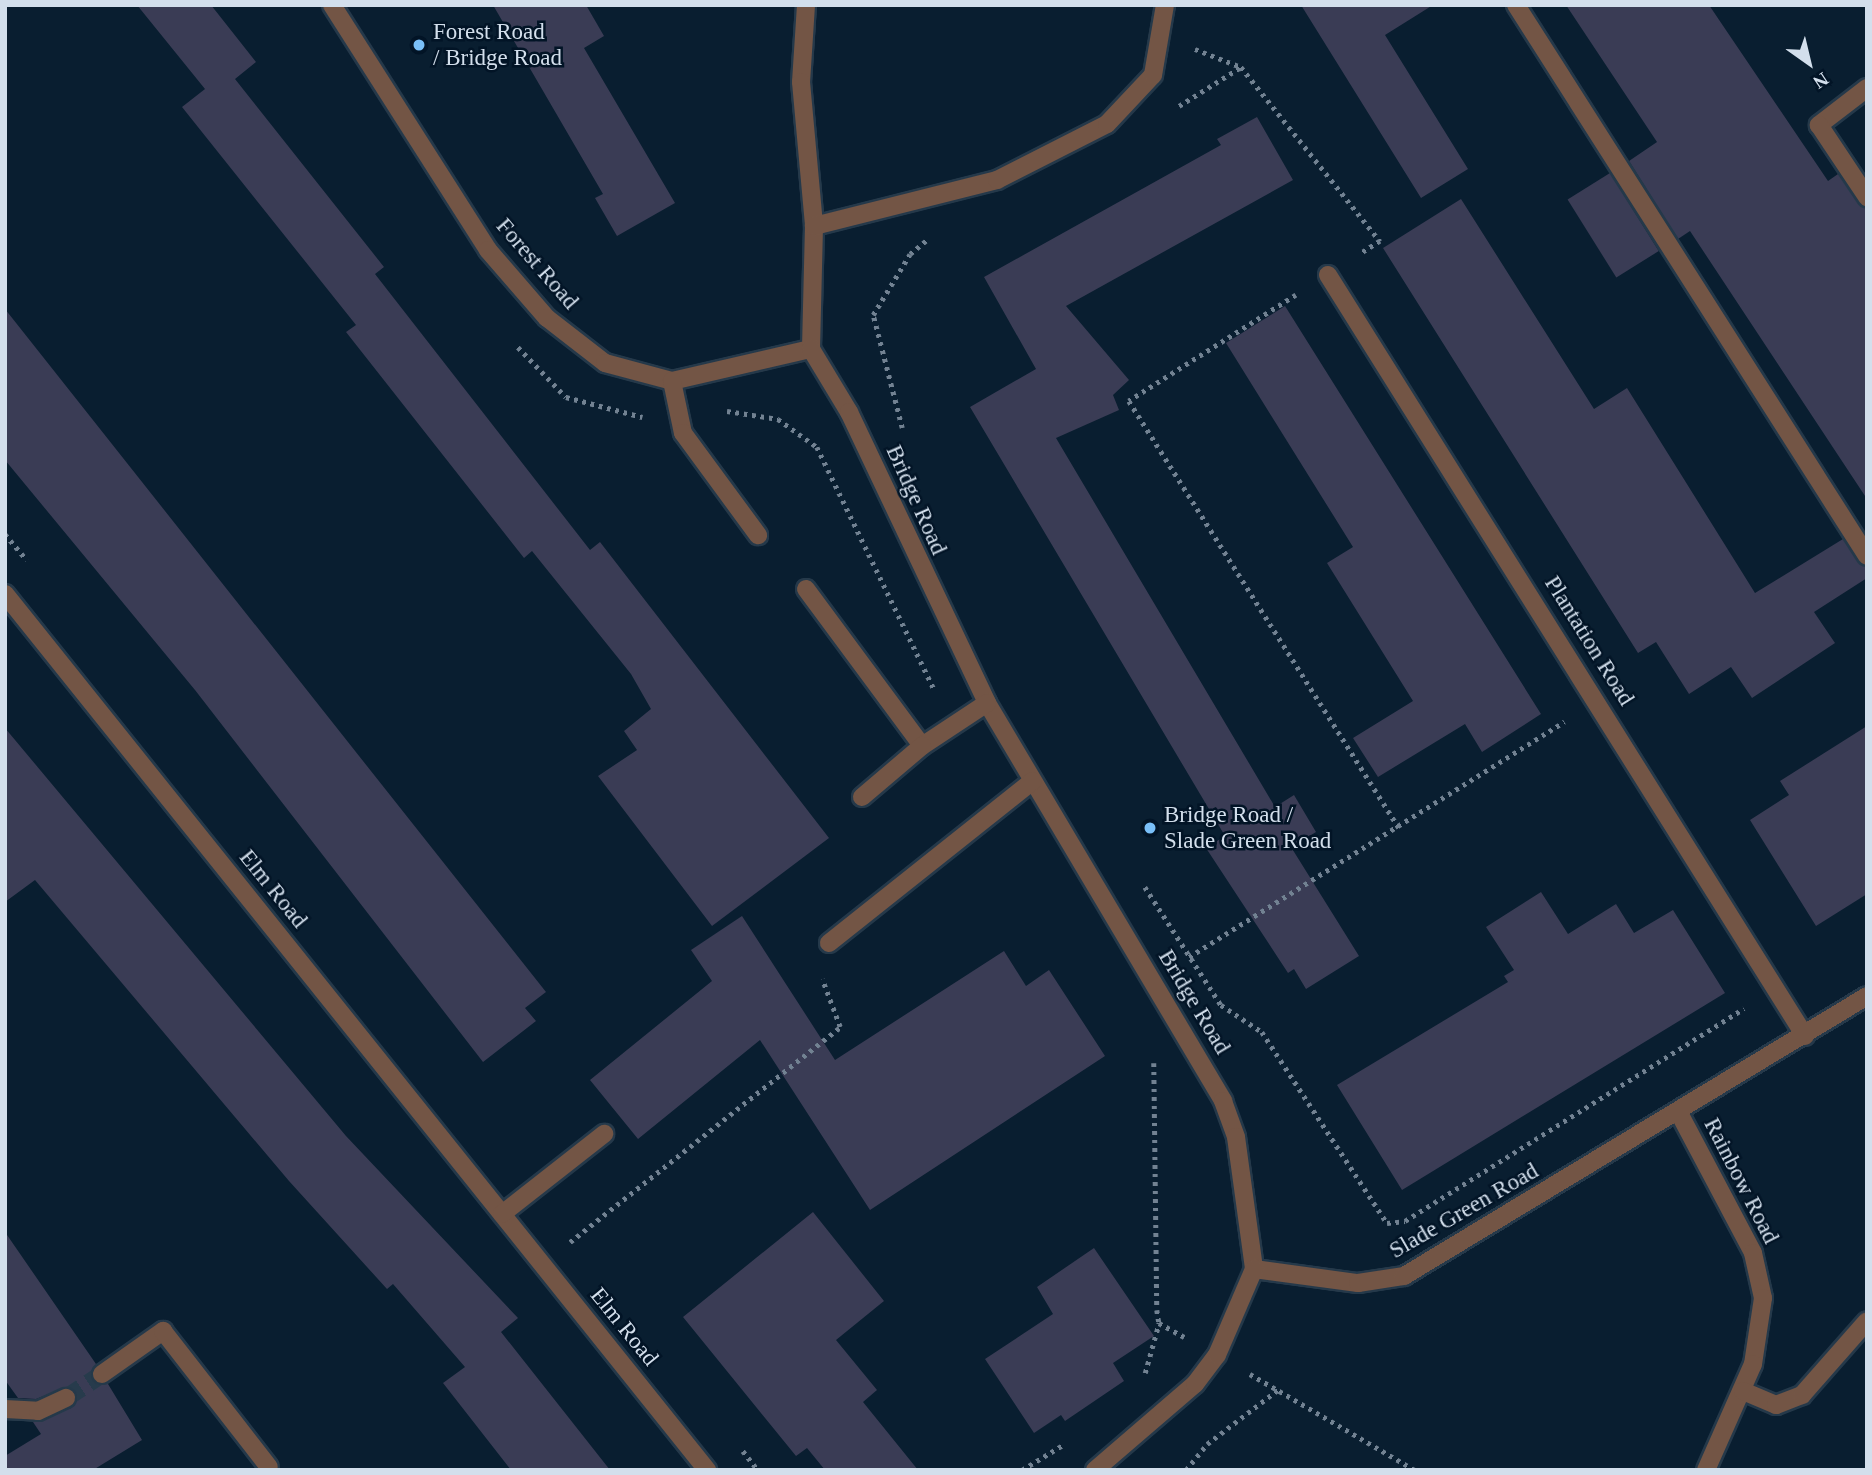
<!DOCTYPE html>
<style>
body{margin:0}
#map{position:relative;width:1872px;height:1475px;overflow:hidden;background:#091e30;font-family:Georgia,serif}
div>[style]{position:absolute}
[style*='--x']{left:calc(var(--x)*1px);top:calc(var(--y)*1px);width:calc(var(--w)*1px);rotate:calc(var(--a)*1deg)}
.building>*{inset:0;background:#3a3c55;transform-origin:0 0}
.minor-tunnel>*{height:18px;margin-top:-9px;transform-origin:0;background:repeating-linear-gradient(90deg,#273b4c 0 18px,transparent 0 27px)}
.path>*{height:4.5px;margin-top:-2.25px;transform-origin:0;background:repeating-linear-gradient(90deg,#728292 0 3.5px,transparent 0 8.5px)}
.roads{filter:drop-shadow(2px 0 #25394a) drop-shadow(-2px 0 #25394a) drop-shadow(0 2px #25394a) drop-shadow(0 -2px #25394a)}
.minor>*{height:18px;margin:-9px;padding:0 9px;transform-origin:9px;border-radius:9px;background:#735545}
.dots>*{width:19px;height:19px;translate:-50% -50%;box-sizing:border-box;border:4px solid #021426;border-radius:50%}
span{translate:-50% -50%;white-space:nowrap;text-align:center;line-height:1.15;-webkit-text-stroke:5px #021426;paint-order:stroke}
.poi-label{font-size:23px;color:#d3dfec}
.left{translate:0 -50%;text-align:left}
.street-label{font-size:23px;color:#d3dfec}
.frame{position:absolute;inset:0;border:7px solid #d3dfec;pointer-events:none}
.north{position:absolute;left:1774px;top:28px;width:70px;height:70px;-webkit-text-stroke:5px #021426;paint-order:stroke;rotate:146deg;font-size:19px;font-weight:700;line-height:28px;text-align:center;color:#d3dfec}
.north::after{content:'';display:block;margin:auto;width:24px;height:32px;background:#d3dfec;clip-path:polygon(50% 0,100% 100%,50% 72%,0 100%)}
</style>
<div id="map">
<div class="building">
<div style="clip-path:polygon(137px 5px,211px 5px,256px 62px,235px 79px,384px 267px,375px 274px,590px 550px,600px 542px,829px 838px,712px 926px,598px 776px,637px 750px,624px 731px,651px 709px,631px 674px,532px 551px,524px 558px,346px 332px,356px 325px,182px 107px,205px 89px)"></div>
<div style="clip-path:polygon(493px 5px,586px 5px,604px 36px,584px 48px,675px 203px,617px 236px,595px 198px,603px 194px)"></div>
<div style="clip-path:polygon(1301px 5px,1433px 5px,1385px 35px,1468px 169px,1421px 198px)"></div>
<div style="clip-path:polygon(1566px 5px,1709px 5px,1828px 181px,1838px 174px,1867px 208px,1867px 499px,1690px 231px,1678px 239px,1629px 161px,1657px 142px)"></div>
<div style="clip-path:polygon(1257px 117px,1293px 180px,1066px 306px,1129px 380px,1113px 395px,1119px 410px,1056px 438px,1275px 807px,1294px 795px,1316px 832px,1291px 847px,1359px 956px,1306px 989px,1294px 969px,1288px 973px,1206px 848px,1225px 836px,970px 407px,1036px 369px,984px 277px,1221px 145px,1217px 139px)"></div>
<div style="left:1610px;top:173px;width:92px;height:50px;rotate:58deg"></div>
<div style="clip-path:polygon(1461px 199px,1594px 409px,1627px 388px,1755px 593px,1843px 539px,1867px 567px,1867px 578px,1814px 612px,1835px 643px,1752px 698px,1731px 667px,1689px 694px,1656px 642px,1638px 653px,1383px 248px)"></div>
<div style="clip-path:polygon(1285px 306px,1541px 714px,1482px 752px,1465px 724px,1378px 777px,1353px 738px,1413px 701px,1327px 563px,1353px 547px,1226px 343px)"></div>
<div style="clip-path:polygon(5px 309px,546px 992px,525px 1008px,536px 1021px,483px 1062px,195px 690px,5px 460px)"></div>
<div style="clip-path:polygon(1867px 726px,1867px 894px,1816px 926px,1750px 820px,1789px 795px,1780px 781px)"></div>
<div style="clip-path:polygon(5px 728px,346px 1136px,518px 1318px,501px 1332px,610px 1470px,511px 1470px,443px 1383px,465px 1367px,393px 1284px,387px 1289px,289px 1181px,35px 880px,5px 902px)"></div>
<div style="clip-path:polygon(1541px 892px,1568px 934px,1616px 904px,1634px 933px,1673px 910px,1725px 993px,1402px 1190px,1337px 1085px,1508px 982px,1504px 976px,1514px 970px,1486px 927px)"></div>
<div style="clip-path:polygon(742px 916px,835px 1060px,1004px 951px,1026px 986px,1049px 970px,1105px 1056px,870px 1210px,760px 1040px,638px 1139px,590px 1080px,712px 981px,691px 950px)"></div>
<div style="clip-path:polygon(813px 1212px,884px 1301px,836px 1340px,877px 1390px,863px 1402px,918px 1470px,825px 1470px,807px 1448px,796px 1456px,683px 1317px)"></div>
<div style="clip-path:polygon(5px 1232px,96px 1364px,92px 1380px,108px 1384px,142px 1440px,93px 1470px,5px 1470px,5px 1456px,41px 1434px,33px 1422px,71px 1408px,77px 1398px,66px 1387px,36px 1399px,18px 1398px,5px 1380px)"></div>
<div style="clip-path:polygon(1094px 1248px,1154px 1336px,1113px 1363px,1124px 1381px,1065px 1421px,1061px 1415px,1034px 1433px,985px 1359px,1053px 1314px,1037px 1287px)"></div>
</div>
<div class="minor-tunnel">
<div style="--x:66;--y:1398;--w:43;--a:-33.7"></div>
</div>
<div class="path">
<div style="--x:1195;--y:49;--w:49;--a:21.4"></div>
<div style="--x:1241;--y:67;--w:223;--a:51.4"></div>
<div style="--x:1380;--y:241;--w:24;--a:147"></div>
<div style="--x:1179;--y:106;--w:73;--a:-32.2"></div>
<div style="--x:1296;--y:295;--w:198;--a:147.6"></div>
<div style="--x:1129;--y:401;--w:505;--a:57.69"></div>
<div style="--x:518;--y:347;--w:69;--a:46.2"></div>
<div style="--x:566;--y:397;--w:79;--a:14.7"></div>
<div style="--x:727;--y:411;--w:52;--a:8.9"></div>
<div style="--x:778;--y:419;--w:48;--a:35.7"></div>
<div style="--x:817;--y:447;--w:271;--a:64.2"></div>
<div style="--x:902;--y:428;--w:117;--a:-104.4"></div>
<div style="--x:873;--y:315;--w:71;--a:-58.8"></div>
<div style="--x:910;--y:254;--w:23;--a:-40"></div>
<div style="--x:5;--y:534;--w:34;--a:50"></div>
<div style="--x:1145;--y:887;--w:140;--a:57.2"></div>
<div style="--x:1221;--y:1005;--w:49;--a:33.4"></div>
<div style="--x:1262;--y:1032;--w:228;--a:56.8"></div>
<div style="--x:1387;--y:1223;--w:18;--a:-6"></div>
<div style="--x:1405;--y:1221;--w:400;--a:-32.1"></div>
<div style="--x:1189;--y:957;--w:443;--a:-32.1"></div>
<div style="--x:1154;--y:1063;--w:247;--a:89.3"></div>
<div style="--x:1157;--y:1310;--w:13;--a:81"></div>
<div style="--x:1159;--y:1323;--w:29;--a:29"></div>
<div style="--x:570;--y:1242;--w:345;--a:-38.5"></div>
<div style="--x:840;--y:1027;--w:51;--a:-110.6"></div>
<div style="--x:1145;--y:1373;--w:52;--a:-74.4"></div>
<div style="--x:1250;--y:1374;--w:191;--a:30.2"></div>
<div style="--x:743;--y:1451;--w:24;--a:52"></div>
<div style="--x:1022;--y:1470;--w:48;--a:-31.4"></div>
<div style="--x:1186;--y:1470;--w:33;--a:-51"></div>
<div style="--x:1207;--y:1444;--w:91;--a:-37.4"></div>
</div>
<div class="roads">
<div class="minor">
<div style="--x:332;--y:5;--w:290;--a:57.5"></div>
<div style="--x:488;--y:250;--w:90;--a:49.1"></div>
<div style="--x:547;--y:318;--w:73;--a:37.8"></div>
<div style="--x:605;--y:363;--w:69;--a:15"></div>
<div style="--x:672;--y:381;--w:143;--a:-13"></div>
<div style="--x:806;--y:5;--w:77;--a:93.7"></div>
<div style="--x:801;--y:82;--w:145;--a:84.8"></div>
<div style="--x:814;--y:226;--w:123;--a:91.4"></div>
<div style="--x:811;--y:349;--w:74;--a:58.9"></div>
<div style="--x:849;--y:412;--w:322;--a:64.6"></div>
<div style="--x:987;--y:703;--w:463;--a:59.3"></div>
<div style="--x:1223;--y:1101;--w:38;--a:70"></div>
<div style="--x:1236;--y:1137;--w:133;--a:82.2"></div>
<div style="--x:1516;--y:5;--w:653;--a:57.5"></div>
<div style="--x:1867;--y:88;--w:61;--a:142.4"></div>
<div style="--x:1819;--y:125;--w:87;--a:56.3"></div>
<div style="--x:814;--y:226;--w:189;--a:-14.1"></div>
<div style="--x:997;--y:180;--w:123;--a:-27"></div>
<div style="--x:1107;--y:124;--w:67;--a:-46.8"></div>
<div style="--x:1153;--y:75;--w:71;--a:-80.3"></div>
<div style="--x:1328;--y:275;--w:898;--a:57.92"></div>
<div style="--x:672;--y:381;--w:53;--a:78.1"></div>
<div style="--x:683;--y:433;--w:127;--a:53.7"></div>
<div style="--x:806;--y:589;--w:195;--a:53.5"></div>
<div style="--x:922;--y:746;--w:78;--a:-33.5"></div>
<div style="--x:5;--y:594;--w:1123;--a:51.29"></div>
<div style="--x:862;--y:797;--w:79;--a:-40.4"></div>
<div style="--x:829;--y:943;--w:260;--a:-38.5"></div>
<div style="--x:1679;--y:1113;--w:158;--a:62.1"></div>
<div style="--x:1753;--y:1253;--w:46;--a:77.5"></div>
<div style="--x:1763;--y:1298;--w:67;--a:98.6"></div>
<div style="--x:1753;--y:1364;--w:116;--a:113.9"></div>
<div style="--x:502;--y:1214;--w:130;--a:-38.1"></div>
<div style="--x:1254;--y:1269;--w:105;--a:7.7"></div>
<div style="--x:1358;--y:1283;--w:47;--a:-8.7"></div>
<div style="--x:1404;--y:1276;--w:541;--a:-31.16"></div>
<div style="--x:102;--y:1374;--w:75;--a:-35.2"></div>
<div style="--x:163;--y:1331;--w:172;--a:52.1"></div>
<div style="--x:1743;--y:1391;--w:36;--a:23"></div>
<div style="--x:1776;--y:1405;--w:28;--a:-21"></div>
<div style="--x:1802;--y:1395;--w:98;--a:-48.7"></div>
<div style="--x:5;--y:1409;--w:33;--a:3"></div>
<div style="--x:38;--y:1411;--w:31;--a:-25"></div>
<div style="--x:1095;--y:1470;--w:132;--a:-40.7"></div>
<div style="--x:1195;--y:1384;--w:36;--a:-53"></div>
<div style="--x:1217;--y:1355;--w:94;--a:-66.7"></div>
</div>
</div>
<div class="dots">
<div style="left:419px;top:45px;background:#79bff8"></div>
<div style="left:1150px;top:828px;background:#79bff8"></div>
</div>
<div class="poi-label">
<span class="left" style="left:433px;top:45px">Forest Road<br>/ Bridge Road</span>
<span class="left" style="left:1164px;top:828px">Bridge Road /<br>Slade Green Road</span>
</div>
<div class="street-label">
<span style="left:537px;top:264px;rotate:49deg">Forest Road</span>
<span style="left:916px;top:500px;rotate:66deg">Bridge Road</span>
<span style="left:1589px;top:641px;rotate:58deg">Plantation Road</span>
<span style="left:273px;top:889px;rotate:51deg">Elm Road</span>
<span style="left:1194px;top:1002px;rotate:59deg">Bridge Road</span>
<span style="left:1741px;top:1181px;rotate:63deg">Rainbow Road</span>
<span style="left:1464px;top:1211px;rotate:-30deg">Slade Green Road</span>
<span style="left:624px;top:1327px;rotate:51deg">Elm Road</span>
</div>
<div class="frame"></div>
<div class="north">N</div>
</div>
